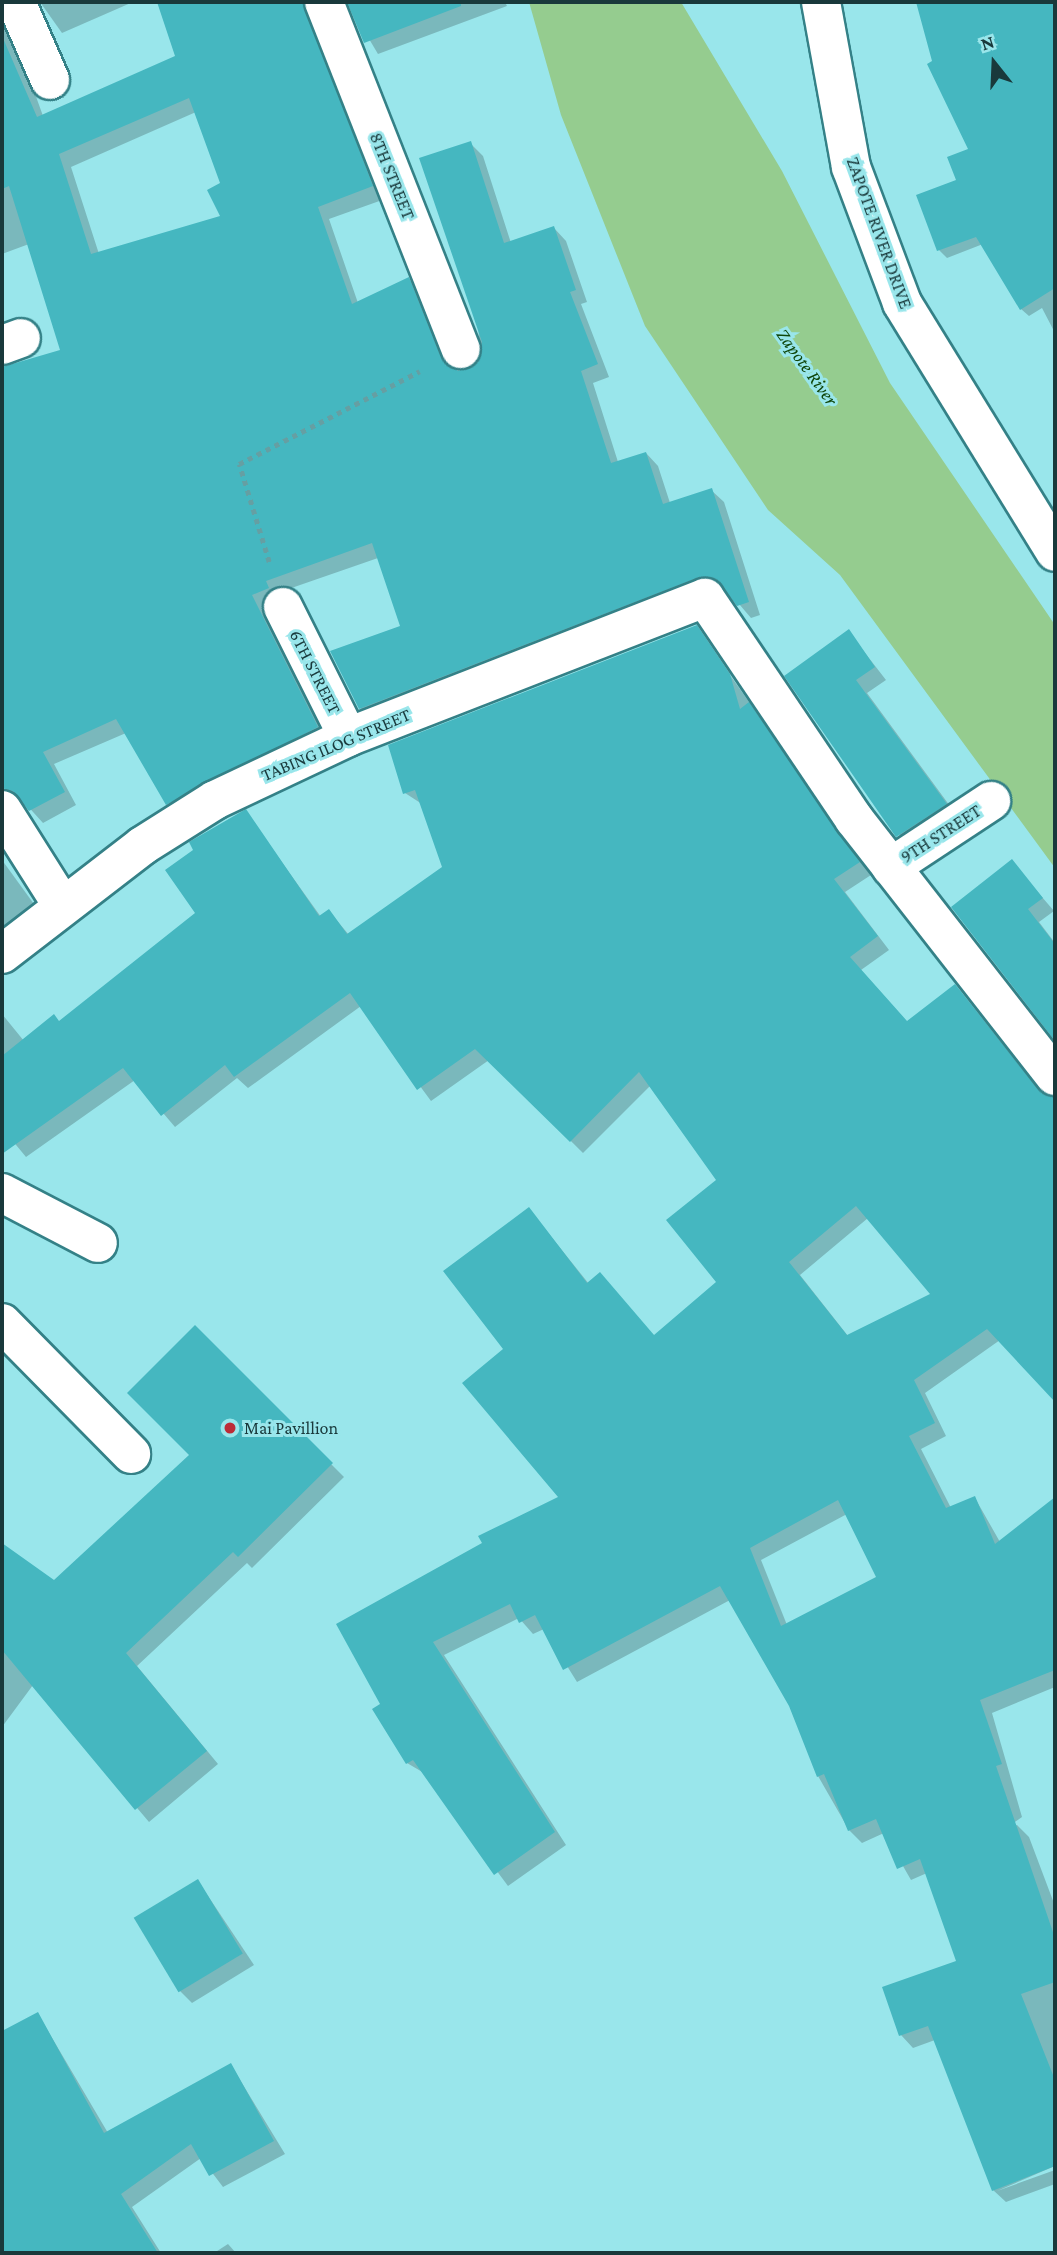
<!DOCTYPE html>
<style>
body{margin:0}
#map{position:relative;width:1057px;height:2255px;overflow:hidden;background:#99e6eb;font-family:"Crimson Pro",serif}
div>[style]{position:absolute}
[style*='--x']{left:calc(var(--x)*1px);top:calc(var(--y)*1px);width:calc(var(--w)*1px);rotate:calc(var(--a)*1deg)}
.water>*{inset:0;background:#95cc8f}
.shadow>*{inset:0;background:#0003}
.building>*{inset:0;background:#45b7c0;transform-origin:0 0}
.path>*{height:4.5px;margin-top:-2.25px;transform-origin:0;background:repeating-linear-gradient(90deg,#659fa3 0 5px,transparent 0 10px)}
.roads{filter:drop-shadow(2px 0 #348187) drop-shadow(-2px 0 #348187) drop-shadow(0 2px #348187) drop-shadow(0 -2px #348187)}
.minor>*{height:38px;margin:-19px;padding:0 19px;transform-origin:19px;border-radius:19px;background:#fff}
.major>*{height:38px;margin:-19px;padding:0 19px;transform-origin:19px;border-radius:19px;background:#fff}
.dots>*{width:19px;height:19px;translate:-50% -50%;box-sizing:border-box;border:4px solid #99e6eb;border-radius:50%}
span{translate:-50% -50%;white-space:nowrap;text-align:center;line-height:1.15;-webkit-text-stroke:6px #99e6eb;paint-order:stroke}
.street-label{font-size:18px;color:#19393b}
.poi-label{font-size:18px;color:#19393b}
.left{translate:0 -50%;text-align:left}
.water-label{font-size:19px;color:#0f460b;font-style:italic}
.frame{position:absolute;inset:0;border:4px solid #19393b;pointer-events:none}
.north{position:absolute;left:959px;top:28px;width:70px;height:70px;-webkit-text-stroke:5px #99e6eb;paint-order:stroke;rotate:342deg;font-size:19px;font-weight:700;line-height:28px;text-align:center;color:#19393b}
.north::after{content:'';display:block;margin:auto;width:24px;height:32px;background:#19393b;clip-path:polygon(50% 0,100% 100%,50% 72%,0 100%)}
</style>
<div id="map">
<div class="water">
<div style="clip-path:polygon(529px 2px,681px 2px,782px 171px,890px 383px,1055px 625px,1055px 868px,840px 575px,768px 510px,645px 326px,561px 115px)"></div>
</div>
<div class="shadow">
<div style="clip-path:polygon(evenodd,2px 2px,43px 116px,177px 57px,159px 2px,318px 2px,385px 199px,329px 219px,358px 303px,409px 279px,421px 292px,455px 371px,480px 363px,470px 143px,483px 156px,511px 243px,554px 228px,566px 241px,587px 302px,581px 304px,609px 377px,593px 383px,618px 462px,646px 453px,658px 466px,670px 503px,711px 490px,724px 502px,760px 615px,751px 618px,728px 591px,710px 589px,373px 721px,360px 708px,402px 627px,378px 558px,277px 593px,280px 601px,263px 607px,330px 740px,180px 816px,126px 733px,54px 764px,76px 805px,43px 823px,24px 802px,2px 805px,2px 369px,62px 352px,29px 244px,2px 254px,2px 2px,196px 112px,223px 184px,223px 217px,99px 254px,71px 167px,196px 112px)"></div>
<div style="clip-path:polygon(40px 2px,133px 2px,62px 33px)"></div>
<div style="clip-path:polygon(347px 2px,505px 2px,507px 6px,378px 54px)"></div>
<div style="clip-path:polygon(918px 2px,1055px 3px,1055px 333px,1042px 308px,1029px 316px,1021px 309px,983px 244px,947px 258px,939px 250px,971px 150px)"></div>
<div style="clip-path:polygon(evenodd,696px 627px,871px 875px,845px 892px,889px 950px,861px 970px,908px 1023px,955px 986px,1041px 1093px,1055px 1098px,1055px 1400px,1000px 1340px,925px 1393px,946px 1436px,921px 1449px,951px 1508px,975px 1498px,1000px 1542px,1055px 1500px,1055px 1687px,992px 1713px,1022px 1817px,1008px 1827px,1017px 1825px,1029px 1837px,1055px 1906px,1055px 2166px,997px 2191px,1055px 2170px,1055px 2184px,1006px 2202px,993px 2190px,935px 2040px,913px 2048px,901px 2035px,959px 1962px,927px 1873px,911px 1880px,884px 1833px,862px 1843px,849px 1830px,818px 1776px,791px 1706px,730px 1600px,577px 1682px,544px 1629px,533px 1634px,519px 1618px,444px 1655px,566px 1845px,508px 1886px,424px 1773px,407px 1763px,382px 1705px,484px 1544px,561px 1498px,505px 1349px,529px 1209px,589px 1284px,655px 1336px,718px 1282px,718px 1180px,651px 1085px,583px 1153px,489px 1060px,431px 1101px,361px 1006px,248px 1088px,237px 1078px,175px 1127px,135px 1080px,26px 1157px,2px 1128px,2px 1014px,24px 1041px,60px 1023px,197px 913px,246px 812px,321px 917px,329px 911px,349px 935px,444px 867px,422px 804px,405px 793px,696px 627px,868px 1218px,933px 1295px,848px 1336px,800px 1275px,868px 1218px,696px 627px,847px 1514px,878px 1577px,787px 1625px,761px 1560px,847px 1514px)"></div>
<div style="clip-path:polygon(848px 631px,886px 680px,867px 693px,958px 817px,910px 849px,786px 676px)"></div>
<div style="clip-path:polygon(2px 860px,39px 911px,2px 937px)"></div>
<div style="clip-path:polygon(1012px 862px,1054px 911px,1039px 922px,1055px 943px,1055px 1038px,953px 908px)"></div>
<div style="clip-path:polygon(195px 1328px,344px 1477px,252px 1568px,247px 1563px,137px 1666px,218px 1764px,149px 1822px,33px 1685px,2px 1727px,2px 1565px,11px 1552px,54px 1583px,191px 1455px)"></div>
<div style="clip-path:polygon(198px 1881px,254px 1965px,192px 2003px,179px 1990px)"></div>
<div style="clip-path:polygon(38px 2014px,108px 2133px,231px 2065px,285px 2154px,223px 2187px,201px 2158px,132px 2207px,161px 2253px,2px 2253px,2px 2033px)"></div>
<div style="clip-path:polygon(228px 2244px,236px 2253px,214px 2253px)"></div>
</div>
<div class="building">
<div style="clip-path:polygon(evenodd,157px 2px,303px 2px,373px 186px,318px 207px,352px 304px,409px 277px,441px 357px,458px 371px,478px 362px,482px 342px,419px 158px,471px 141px,504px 243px,554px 226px,576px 290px,570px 292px,598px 364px,581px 371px,611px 463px,646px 452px,663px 504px,712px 488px,749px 602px,737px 606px,716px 579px,697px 578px,359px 709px,330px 651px,400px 626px,372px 543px,266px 581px,269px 588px,252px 595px,318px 727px,166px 805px,116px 719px,43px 752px,65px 792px,29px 811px,13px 791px,2px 788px,2px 367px,60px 350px,9px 186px,2px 189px,2px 36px,37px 117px,175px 56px,157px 2px,189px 98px,220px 183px,207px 190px,220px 216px,91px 254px,59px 154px,189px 98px)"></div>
<div style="clip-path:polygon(347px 2px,461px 2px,461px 6px,364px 43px)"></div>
<div style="clip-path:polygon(916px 2px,1055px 2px,1055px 288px,1020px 310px,976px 237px,937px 251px,916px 195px,956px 180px,947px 157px,968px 149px,927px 64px,932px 61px)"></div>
<div style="clip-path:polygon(evenodd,697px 625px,730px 674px,740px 709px,749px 702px,860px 862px,834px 879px,878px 936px,850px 957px,907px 1021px,955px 984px,1038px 1089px,1055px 1097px,1055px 1402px,987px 1329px,914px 1380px,935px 1423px,909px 1436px,946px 1508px,975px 1496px,995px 1544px,1055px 1497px,1055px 1670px,980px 1700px,1002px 1764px,996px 1766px,1055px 1938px,1055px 1982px,1021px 1994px,1055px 2080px,1055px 2166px,992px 2191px,928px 2026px,899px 2036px,882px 1987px,956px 1961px,920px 1859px,897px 1869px,876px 1819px,848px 1831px,824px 1774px,817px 1777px,789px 1706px,720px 1586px,563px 1670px,535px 1615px,519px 1623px,510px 1604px,433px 1642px,555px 1832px,494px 1875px,413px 1760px,406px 1764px,372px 1709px,380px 1704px,336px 1624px,482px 1543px,478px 1536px,558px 1497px,462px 1383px,503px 1349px,443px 1271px,529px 1207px,587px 1283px,600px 1272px,654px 1335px,716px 1282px,666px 1220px,716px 1180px,639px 1072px,570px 1142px,475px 1049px,417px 1090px,350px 993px,234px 1077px,225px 1065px,161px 1116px,123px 1068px,2px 1154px,2px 1056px,54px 1014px,59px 1021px,195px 913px,165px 870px,193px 850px,189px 842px,246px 809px,319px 916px,329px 909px,347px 934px,442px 867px,415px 790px,403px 794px,388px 745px,697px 625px,856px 1206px,930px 1294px,847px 1335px,789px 1262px,856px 1206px,697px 625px,838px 1500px,876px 1577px,781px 1626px,750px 1548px,838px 1500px)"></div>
<div style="clip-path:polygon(849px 629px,875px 667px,856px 680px,947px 804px,896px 837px,784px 676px)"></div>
<div style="clip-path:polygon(1012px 859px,1043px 898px,1028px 909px,1055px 944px,1055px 1041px,951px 907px)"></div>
<div style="clip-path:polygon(195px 1325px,333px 1463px,238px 1557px,233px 1552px,126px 1653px,207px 1751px,135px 1810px,2px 1650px,2px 1543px,54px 1580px,189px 1455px,127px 1393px)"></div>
<div style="left:198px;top:1879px;width:87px;height:75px;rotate:59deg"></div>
<div style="clip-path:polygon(38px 2012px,104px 2133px,231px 2063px,274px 2141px,209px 2176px,191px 2144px,121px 2194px,158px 2253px,2px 2253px,2px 2031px)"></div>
</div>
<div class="path">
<div style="--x:269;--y:562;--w:102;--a:-107"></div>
<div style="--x:239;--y:464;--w:203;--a:-27.2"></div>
</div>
<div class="roads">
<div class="minor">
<div style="--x:16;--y:2;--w:85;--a:66.4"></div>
<div style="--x:324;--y:2;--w:373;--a:68.5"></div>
<div style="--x:2;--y:345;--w:20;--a:-20"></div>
<div style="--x:283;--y:607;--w:145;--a:63.4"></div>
<div style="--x:2;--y:810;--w:112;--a:57.7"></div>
<div style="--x:891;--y:867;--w:120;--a:-33.4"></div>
<div style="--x:2;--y:954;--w:177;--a:-37.6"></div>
<div style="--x:142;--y:846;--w:86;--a:-32.2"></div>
<div style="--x:215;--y:800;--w:147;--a:-25.3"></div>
<div style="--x:348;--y:737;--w:383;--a:-21.3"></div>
<div style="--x:705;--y:598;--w:267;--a:56"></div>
<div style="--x:854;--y:819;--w:326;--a:52"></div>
<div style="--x:2;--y:1193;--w:108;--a:27.5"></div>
<div style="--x:2;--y:1323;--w:184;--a:45.4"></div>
</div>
<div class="major">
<div style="--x:821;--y:2;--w:168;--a:79.7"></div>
<div style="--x:851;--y:167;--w:145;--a:69.4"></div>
<div style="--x:902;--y:303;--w:292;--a:58.4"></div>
</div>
</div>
<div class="dots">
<div style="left:230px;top:1428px;background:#bc2b37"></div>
</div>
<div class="street-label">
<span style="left:392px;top:176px;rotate:68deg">8TH STREET</span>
<span style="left:879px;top:233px;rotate:70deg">ZAPOTE RIVER DRIVE</span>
<span style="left:315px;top:672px;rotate:63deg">6TH STREET</span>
<span style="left:336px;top:745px;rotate:-23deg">TABING ILOG STREET</span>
<span style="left:941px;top:834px;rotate:-33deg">9TH STREET</span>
</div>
<div class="poi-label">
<span class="left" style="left:244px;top:1428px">Mai Pavillion</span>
</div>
<div class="water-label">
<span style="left:807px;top:367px;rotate:54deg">Zapote River</span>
</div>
<div class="frame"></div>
<div class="north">N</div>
</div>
